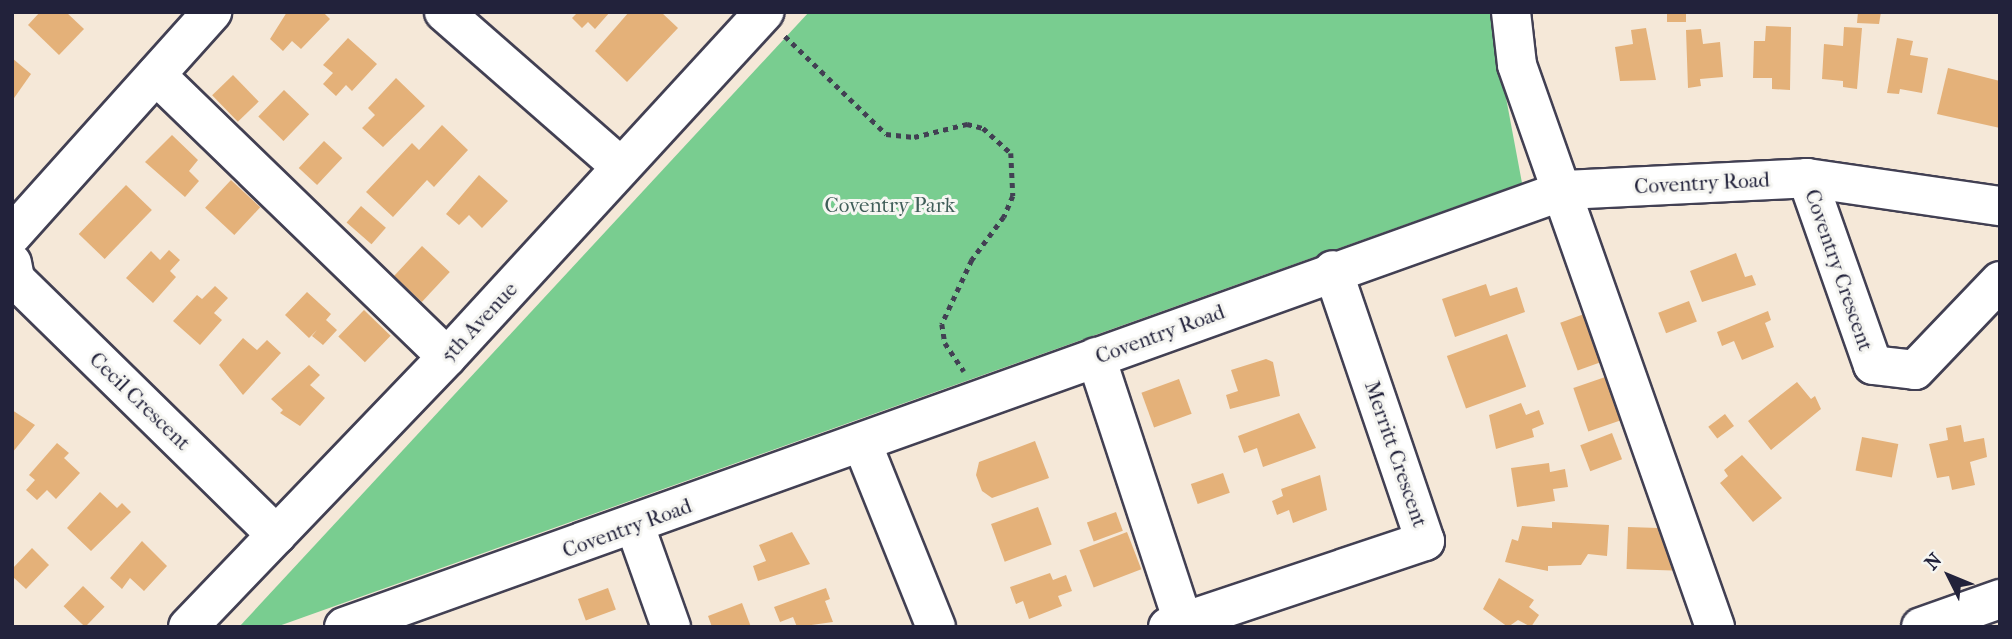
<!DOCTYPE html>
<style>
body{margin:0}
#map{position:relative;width:2012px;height:639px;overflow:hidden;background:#f5e8d8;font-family:"IM FELL French Canon",serif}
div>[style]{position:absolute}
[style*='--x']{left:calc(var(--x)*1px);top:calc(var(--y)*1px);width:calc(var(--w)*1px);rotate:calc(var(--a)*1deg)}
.green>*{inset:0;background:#79cd90}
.building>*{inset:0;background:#e4b179;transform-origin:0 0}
.path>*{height:4.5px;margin-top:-2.25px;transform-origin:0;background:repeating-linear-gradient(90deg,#424053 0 5px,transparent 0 10px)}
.roads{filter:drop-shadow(2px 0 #424053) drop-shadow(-2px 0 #424053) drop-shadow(0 2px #424053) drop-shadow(0 -2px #424053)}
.minor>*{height:38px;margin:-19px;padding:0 19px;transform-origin:19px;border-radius:19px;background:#fff}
span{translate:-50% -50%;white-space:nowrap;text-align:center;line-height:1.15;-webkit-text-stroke:6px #f6f6f2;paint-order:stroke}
.street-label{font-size:21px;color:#22223b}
.park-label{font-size:21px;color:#405e59}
.frame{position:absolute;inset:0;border:14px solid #22223b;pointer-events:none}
.north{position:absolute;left:1914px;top:541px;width:70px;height:70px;-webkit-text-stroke:5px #f6f6f2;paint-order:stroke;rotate:313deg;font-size:19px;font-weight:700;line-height:28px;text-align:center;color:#22223b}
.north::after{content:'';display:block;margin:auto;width:24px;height:32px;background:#22223b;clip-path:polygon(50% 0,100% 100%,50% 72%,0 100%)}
</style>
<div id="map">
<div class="green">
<div style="clip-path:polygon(809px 12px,1490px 12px,1522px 183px,276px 627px,239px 627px)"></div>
</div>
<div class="building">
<div style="clip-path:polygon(40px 12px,66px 12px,84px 29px,59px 55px,28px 25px)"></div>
<div style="clip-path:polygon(287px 12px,323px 12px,330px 19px,301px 49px,292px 41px,283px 51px,270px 39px)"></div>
<div style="clip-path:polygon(578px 12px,610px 12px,595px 29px,588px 22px,582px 28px,572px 18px)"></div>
<div style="clip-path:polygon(629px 12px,661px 12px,678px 28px,627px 82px,595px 51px)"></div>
<div style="left:1667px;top:12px;width:19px;height:10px"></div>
<div style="clip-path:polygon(1858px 12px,1881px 12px,1879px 24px,1857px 23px)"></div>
<div style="clip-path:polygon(1766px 26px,1791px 27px,1790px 90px,1772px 89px,1772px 78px,1753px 78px,1754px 41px,1765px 41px)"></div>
<div style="clip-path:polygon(1844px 27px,1862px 28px,1857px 89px,1843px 87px,1843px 81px,1822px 79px,1824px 44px,1843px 46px)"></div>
<div style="clip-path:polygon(1646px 28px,1656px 80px,1620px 81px,1615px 47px,1633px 44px,1631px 30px)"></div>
<div style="clip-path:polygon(1701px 29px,1703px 44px,1720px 42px,1723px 77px,1700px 79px,1701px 86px,1688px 88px,1686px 30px)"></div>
<div style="clip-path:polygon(348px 38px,377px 64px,352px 91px,346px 85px,336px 96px,323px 84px,333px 73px,323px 65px)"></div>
<div style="clip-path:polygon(1897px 38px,1913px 41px,1910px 55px,1928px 58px,1922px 93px,1900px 89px,1899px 94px,1887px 93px)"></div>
<div style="clip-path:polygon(12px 58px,31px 74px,12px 101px)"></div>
<div style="clip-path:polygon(1948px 68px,2000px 81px,2000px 128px,1937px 114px)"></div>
<div style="left:233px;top:75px;width:37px;height:29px;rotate:46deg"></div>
<div style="clip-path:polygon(396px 78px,425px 106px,383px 147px,362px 128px,375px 115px,368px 108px)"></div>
<div style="left:284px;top:90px;width:35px;height:37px;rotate:44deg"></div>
<div style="clip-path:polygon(442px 125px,468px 150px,434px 187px,427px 180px,393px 217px,366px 192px,412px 143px,419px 150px)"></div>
<div style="clip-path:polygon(172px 135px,198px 160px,189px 171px,199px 181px,185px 197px,145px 162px)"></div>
<div style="left:324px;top:141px;width:25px;height:37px;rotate:43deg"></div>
<div style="clip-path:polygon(479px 175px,508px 201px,482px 228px,469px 215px,459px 225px,446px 214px)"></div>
<div style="left:231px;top:180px;width:40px;height:38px;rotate:43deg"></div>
<div style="left:126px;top:185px;width:36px;height:68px;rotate:44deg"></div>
<div style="left:361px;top:206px;width:33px;height:22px;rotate:41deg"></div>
<div style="left:422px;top:246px;width:38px;height:41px;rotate:43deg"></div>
<div style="clip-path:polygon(169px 250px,180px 260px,170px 271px,176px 277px,153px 303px,126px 278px,151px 251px,160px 260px)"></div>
<div style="clip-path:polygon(1736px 253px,1745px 277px,1752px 275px,1756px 285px,1702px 302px,1690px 271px)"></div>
<div style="clip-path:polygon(1486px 284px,1490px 296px,1517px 287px,1525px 312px,1455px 337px,1442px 299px)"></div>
<div style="clip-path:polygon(215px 286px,228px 298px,214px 313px,222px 320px,200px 345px,173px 321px,197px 295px,202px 299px)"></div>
<div style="clip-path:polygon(307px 292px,331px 314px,326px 320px,337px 330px,323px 345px,312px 336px,317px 330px,309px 338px,285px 315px)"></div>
<div style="left:1689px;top:301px;width:22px;height:33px;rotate:69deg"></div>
<div style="left:364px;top:310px;width:37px;height:37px;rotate:44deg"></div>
<div style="left:1595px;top:310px;width:51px;height:37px;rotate:70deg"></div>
<div style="clip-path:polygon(1768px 311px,1771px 320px,1765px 323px,1774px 347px,1742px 360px,1734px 341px,1722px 346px,1717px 332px)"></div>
<div style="left:1507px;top:334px;width:56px;height:64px;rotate:70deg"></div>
<div style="clip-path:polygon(243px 338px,257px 350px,267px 340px,281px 353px,243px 395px,219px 365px)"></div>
<div style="clip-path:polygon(1266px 359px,1273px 362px,1280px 396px,1230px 409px,1226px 395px,1238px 391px,1231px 370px)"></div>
<div style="clip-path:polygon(309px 365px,320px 375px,310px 385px,325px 398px,300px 426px,280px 413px,283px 410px,271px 399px)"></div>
<div style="left:1614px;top:374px;width:46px;height:43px;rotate:71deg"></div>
<div style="left:1179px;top:379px;width:37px;height:40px;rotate:70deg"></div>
<div style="clip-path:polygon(1797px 382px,1811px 399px,1815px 396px,1821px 409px,1771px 450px,1748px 421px)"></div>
<div style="clip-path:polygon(1521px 403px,1526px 415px,1539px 410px,1544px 424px,1532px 429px,1534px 437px,1496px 449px,1489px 415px)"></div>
<div style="clip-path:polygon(12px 410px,35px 425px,12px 453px)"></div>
<div style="clip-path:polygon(1299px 413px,1316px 448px,1263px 467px,1257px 448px,1244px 453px,1238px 436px)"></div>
<div style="left:1725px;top:414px;width:15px;height:21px;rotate:53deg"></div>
<div style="clip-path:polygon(1961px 425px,1964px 442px,1984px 438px,1987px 457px,1970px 462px,1975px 485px,1952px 490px,1949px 476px,1937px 478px,1929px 444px,1948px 440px,1946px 428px)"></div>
<div style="left:1612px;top:433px;width:28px;height:34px;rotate:69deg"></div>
<div style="left:1862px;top:437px;width:37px;height:34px;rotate:11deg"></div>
<div style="clip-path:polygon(1035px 441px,1049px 478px,992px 498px,982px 491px,976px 475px,979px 462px)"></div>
<div style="clip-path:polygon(57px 443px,69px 453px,64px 458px,80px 473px,56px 499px,47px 490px,37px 500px,26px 490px,35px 480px,29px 475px)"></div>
<div style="clip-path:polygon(1742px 455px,1782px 498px,1753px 522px,1720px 483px,1728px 476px,1724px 470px)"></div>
<div style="clip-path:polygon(1549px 463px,1550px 472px,1565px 469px,1568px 487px,1553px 489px,1555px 501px,1517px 507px,1511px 468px)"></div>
<div style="left:1223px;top:473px;width:21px;height:34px;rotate:71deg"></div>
<div style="clip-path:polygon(1320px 475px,1327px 510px,1293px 523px,1289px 510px,1277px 515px,1272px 501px,1283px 496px,1281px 489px)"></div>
<div style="clip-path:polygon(100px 492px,117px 508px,122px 503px,131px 512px,91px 551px,67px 528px)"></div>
<div style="left:1038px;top:507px;width:40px;height:50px;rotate:70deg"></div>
<div style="left:1116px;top:512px;width:20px;height:31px;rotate:70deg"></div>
<div style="clip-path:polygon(1552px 522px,1609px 525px,1607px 556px,1588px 554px,1581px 565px,1548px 566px,1548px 571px,1505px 562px,1512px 539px,1518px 541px,1522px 526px,1552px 528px)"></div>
<div style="left:1628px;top:527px;width:46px;height:42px;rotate:2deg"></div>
<div style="clip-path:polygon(792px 532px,810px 564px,758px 581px,753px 566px,766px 561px,759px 545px)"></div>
<div style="left:1127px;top:532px;width:40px;height:51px;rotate:69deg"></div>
<div style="clip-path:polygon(142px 541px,167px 566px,144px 591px,130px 578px,122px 589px,110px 578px)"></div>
<div style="clip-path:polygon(32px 548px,49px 565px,26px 589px,12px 576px,12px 569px)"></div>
<div style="clip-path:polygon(1050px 573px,1053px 580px,1066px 575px,1072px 591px,1058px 596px,1062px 606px,1029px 619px,1023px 601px,1016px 604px,1010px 587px)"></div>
<div style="clip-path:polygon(1499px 578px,1534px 600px,1529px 607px,1539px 615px,1531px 627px,1518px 620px,1508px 627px,1483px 609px)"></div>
<div style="left:83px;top:586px;width:30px;height:28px;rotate:44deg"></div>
<div style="left:608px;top:588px;width:23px;height:32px;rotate:70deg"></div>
<div style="clip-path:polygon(826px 588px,830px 599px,825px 601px,833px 622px,797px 627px,793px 617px,780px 622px,774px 607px)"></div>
<div style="clip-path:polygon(742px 603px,751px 627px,712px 627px,708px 616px)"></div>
</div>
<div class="path">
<div style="--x:785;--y:36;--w:141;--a:44.1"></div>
<div style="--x:886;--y:134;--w:28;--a:6"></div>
<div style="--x:914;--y:137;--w:55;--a:-13.8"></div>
<div style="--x:967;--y:124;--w:16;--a:14"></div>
<div style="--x:983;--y:128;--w:38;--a:42"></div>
<div style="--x:1011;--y:153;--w:43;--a:87.3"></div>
<div style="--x:1013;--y:196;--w:23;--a:113"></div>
<div style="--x:1004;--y:217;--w:54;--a:126.7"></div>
<div style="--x:972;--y:260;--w:71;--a:115.1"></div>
<div style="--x:942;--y:324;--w:19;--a:81"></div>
<div style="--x:945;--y:343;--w:34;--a:56"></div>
</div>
<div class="roads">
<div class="minor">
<div style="--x:444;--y:12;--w:235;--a:41.2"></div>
<div style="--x:1511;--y:12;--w:53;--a:83.5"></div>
<div style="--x:1517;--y:65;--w:596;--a:70.59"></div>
<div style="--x:156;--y:75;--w:405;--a:44.1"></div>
<div style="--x:1807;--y:178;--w:198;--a:70.6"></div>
<div style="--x:1873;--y:365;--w:42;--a:6.8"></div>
<div style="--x:1915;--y:370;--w:123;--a:-46.3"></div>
<div style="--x:12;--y:235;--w:300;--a:-48.1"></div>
<div style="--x:12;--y:263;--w:16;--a:79"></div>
<div style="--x:15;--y:279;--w:366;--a:44.4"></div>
<div style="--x:1096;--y:357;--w:279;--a:71.8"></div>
<div style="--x:862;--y:443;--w:198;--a:68.1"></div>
<div style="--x:635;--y:526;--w:107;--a:70.4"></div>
<div style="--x:188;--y:627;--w:374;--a:-46.2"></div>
<div style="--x:447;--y:357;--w:469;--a:-47.4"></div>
<div style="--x:344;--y:627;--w:1297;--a:-19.69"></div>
<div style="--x:1565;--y:190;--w:242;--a:-2.8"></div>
<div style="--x:1807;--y:178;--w:195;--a:8.3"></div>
<div style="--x:1168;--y:627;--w:271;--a:-18.5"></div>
<div style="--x:1425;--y:541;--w:286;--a:-108.8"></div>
<div style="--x:1921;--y:627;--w:84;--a:-19.5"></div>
</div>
</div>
<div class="street-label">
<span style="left:1702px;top:183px;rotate:-3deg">Coventry Road</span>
<span style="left:1839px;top:270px;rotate:71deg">Coventry Crescent</span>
<span style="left:479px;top:322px;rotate:-47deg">5th Avenue</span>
<span style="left:1160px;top:334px;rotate:-20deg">Coventry Road</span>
<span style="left:140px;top:401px;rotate:44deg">Cecil Crescent</span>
<span style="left:1396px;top:454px;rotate:71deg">Merritt Crescent</span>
<span style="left:627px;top:528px;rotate:-20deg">Coventry Road</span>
</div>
<div class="park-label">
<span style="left:890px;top:205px">Coventry Park</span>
</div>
<div class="frame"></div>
<div class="north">N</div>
</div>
